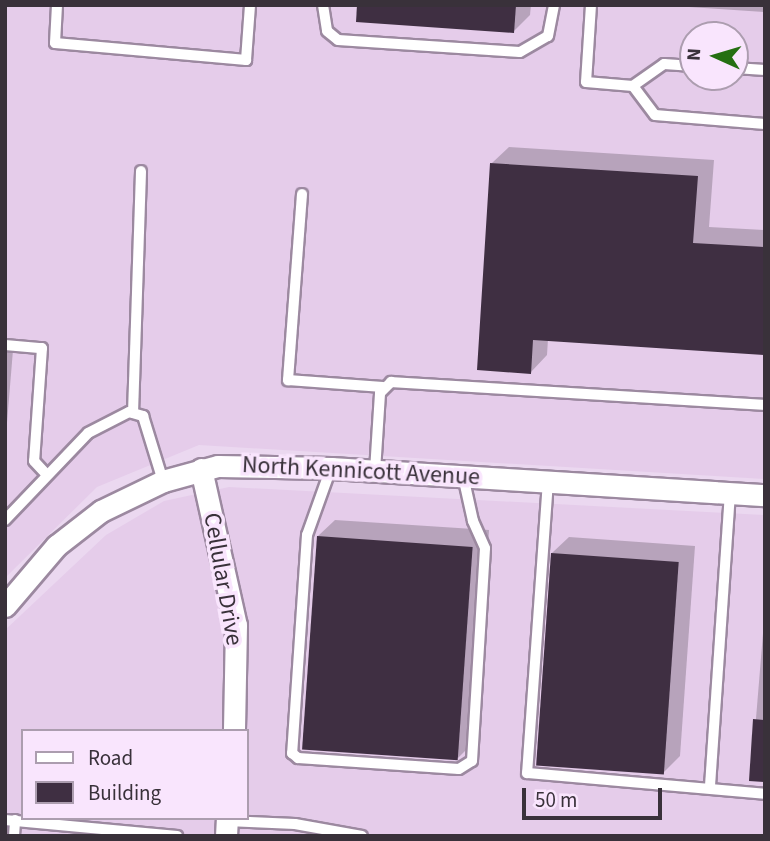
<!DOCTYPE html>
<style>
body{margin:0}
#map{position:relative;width:770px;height:841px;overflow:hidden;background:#ebd8f0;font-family:"Source Sans 3",sans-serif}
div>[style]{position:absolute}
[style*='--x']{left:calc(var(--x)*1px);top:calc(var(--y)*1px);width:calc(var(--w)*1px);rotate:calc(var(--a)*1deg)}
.built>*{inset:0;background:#e5ccea}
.shadow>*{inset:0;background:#0003}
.building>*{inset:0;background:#3f2f42;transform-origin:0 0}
.roads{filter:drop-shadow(2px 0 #9c89a0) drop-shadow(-2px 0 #9c89a0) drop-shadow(0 2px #9c89a0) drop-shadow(0 -2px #9c89a0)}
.lane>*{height:10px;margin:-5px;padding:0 5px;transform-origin:5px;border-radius:5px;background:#fff}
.street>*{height:21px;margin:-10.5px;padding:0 10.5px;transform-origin:10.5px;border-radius:10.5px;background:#fff}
span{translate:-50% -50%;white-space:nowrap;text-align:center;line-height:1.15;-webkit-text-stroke:7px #f9e5fd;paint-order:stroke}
.street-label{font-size:24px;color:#39313a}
.frame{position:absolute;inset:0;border:7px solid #39313a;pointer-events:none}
.legend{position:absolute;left:21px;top:729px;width:228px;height:91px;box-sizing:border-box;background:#f9e5fd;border:2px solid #ac9daf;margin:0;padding:9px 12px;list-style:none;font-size:21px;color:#39313a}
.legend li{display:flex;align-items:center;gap:14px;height:35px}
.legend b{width:35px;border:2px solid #ac9daf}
.north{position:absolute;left:679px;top:21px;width:70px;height:70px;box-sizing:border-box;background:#f9e5fd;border:2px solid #ac9daf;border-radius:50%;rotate:274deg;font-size:19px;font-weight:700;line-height:28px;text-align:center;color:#39313a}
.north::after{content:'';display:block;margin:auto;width:24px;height:32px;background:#256f12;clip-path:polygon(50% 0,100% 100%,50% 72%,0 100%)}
.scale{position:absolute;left:522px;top:788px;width:140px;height:32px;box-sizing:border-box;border:4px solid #39313a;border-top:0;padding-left:9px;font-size:21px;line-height:24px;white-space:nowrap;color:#39313a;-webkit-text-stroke:5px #f9e5fd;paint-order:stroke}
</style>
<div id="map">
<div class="built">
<div style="clip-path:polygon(evenodd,5px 5px,765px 5px,765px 479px,199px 445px,97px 487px,5px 578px,5px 5px,693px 35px,735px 35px,735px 77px,693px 77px,693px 35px)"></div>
<div style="clip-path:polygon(evenodd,229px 487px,765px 515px,765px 836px,5px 836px,5px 630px,106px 535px,164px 501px,229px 487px,23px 731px,247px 731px,247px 818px,23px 818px,23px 731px)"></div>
</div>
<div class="shadow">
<div style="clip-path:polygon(359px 5px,531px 5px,530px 15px,513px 32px)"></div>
<div style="clip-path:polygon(659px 5px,765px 5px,765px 12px)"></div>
<div style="clip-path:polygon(509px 147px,714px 160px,709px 227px,765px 230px,765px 354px,548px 339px,547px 355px,531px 372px,492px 163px)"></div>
<div style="clip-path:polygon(5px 349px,13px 350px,5px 447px)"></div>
<div style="clip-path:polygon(335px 520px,489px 530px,475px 741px,458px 758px,318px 536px)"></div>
<div style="clip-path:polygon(569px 537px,695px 546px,680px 756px,663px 773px,552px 553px)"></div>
<div style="clip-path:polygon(765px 609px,765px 780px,751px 779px)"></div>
</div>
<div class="building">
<div style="clip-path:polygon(357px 5px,516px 5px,514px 33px,356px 22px)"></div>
<div style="clip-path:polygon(490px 163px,698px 176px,693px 243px,765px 247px,765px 355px,533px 340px,531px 374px,477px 370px)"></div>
<div style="left:317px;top:536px;width:156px;height:214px;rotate:4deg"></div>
<div style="left:551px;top:553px;width:128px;height:213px;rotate:4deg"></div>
<div style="clip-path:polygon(753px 719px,765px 720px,765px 782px,749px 781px)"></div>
</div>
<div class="roads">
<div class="lane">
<div style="--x:57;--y:5;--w:38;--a:93"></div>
<div style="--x:55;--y:43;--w:192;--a:5.1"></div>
<div style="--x:246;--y:60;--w:55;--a:-85.8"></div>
<div style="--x:323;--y:5;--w:26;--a:81"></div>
<div style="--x:327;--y:31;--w:14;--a:39"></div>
<div style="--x:338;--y:40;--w:182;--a:3.8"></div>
<div style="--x:520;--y:52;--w:32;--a:-30"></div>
<div style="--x:548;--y:36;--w:32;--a:-79"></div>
<div style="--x:591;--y:5;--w:77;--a:93.7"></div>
<div style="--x:586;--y:82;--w:47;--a:4.9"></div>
<div style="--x:693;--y:66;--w:29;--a:-176"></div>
<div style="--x:664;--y:64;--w:38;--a:145"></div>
<div style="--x:633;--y:86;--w:36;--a:53"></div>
<div style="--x:655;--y:115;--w:110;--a:4.7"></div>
<div style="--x:735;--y:68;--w:30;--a:4"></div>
<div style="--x:302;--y:194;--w:187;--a:94.3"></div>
<div style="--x:288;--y:380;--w:95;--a:4.2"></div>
<div style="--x:5;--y:345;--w:37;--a:5"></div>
<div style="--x:42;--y:348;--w:113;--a:94"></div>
<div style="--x:34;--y:461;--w:19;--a:47"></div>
<div style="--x:133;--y:413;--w:242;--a:-88.1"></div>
<div style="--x:331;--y:468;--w:71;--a:109.7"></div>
<div style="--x:307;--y:535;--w:219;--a:93.9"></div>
<div style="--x:292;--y:753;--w:8;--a:40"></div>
<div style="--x:298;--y:758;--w:161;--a:3.9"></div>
<div style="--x:459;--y:769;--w:15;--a:-32"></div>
<div style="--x:472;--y:761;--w:213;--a:-86.5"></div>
<div style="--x:485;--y:548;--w:30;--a:-114"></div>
<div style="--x:473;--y:521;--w:46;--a:-102.5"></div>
<div style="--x:375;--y:471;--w:78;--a:-86.3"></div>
<div style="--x:380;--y:393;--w:16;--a:-45"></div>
<div style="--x:391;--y:382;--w:375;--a:3.5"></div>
<div style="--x:548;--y:481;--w:293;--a:94.1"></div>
<div style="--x:527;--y:773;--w:239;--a:5"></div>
<div style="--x:5;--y:520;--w:120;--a:-46.3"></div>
<div style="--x:88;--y:433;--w:46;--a:-27.1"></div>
<div style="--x:129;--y:412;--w:15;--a:16"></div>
<div style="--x:143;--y:416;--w:68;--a:72.9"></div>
<div style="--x:710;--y:786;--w:294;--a:-86.1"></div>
<div style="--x:5;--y:820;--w:173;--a:5.3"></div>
<div style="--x:227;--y:821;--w:68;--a:2.5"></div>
<div style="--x:295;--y:824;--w:68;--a:10.2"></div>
<div style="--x:14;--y:836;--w:16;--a:-86"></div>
</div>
<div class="street">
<div style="--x:201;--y:469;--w:160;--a:77.4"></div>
<div style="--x:236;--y:625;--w:106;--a:91.1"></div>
<div style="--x:5;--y:606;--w:79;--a:-49.6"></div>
<div style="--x:56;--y:546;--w:57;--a:-37.9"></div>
<div style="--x:101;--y:511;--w:69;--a:-25.8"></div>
<div style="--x:163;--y:481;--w:57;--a:-15.3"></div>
<div style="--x:218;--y:466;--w:113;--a:1"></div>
<div style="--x:331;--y:468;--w:435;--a:3.6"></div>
<div style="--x:226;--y:836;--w:18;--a:-87"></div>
</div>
</div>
<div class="street-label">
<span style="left:361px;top:471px;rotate:3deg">North Kennicott Avenue</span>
<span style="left:223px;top:579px;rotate:80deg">Cellular Drive</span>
</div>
<div class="frame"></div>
<ul class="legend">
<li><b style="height:9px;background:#fff"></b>Road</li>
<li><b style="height:19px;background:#3f2f42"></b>Building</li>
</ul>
<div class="north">N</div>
<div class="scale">50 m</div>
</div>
